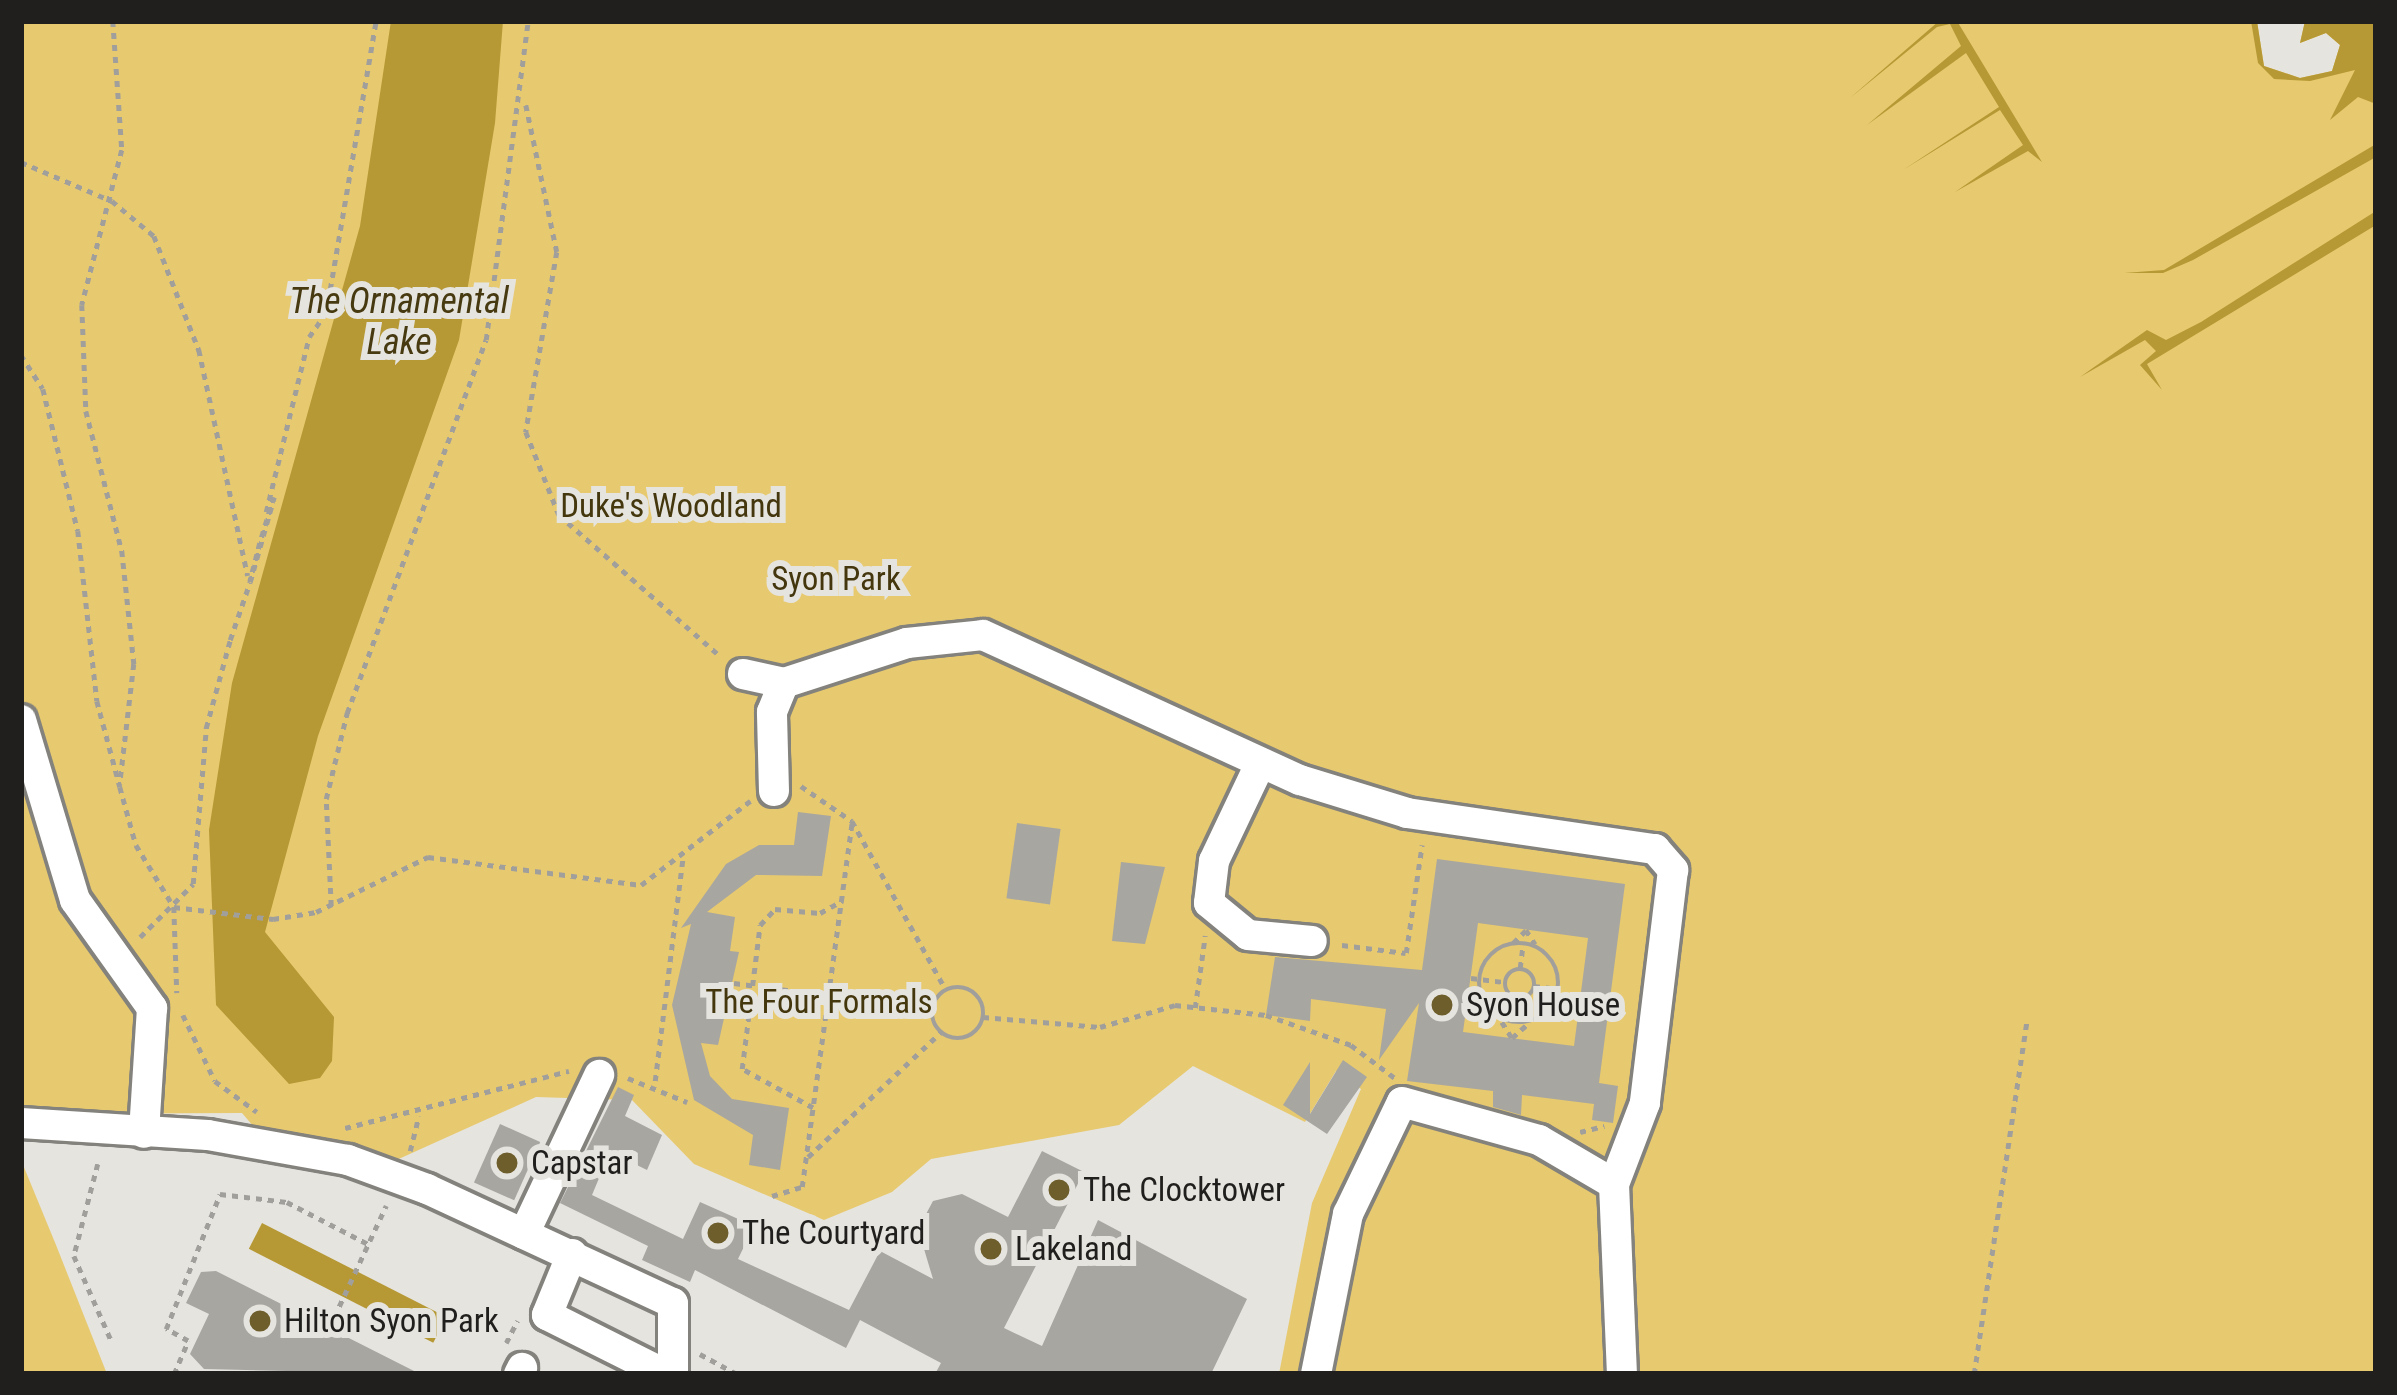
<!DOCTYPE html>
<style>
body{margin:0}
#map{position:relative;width:2397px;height:1395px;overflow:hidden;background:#e6e4df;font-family:"Roboto Condensed",sans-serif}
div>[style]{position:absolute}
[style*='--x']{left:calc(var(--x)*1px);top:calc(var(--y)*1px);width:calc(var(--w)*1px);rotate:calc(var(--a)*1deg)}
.green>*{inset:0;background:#e7c96f}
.water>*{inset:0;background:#b69834;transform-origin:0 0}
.building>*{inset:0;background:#a8a6a0;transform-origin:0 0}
.path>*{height:4.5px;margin-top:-2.25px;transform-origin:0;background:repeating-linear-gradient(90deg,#a19f9c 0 6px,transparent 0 12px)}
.path>.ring{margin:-2.25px;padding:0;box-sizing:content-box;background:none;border:4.5px solid #a19f9c;border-radius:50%}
.roads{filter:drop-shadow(3px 0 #84827c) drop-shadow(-3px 0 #84827c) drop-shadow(0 3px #84827c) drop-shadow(0 -3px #84827c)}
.minor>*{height:30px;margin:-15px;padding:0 15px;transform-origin:15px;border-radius:15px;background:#fff}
.dots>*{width:33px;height:33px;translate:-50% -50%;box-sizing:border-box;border:6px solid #e6e4df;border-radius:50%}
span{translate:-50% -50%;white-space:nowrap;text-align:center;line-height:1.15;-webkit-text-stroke:12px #e6e4df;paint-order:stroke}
.park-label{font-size:33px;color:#44370d}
.poi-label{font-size:33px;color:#201f1d}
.left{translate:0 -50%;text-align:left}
.water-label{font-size:36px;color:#473a11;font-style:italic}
.frame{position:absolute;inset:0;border:24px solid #201f1d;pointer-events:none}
</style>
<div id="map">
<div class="green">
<div style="clip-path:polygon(21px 21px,2257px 21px,2264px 66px,2300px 78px,2332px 71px,2340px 45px,2326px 33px,2300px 43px,2305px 21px,2376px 21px,2376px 1374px,1279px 1374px,1312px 1203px,1361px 1089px,1336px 1071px,1305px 1122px,1193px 1066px,1119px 1125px,931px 1159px,892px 1192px,824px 1220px,694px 1164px,632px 1100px,536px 1097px,392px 1162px,254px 1127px,242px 1113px,21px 1114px)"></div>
<div style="clip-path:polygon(21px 1160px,56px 1245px,107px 1374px,21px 1374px)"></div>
</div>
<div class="water">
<div style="clip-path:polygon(391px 21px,503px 21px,495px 123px,459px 340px,318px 736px,265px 932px,334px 1017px,332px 1061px,320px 1078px,289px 1084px,216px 1005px,209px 830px,232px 683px,360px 226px)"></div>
<div style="clip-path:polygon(1939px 21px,1957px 21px,2042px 162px,2028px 151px,1955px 192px,2023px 145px,2000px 110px,1903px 170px,1999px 107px,1966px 53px,1867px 125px,1961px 46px,1950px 24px,1937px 27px,1850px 98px)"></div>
<div style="clip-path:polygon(2251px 21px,2257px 21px,2264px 66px,2300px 78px,2332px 71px,2340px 45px,2326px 33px,2300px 43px,2305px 21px,2376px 21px,2376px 104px,2358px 97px,2330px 120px,2355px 70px,2310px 81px,2274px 79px,2258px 63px)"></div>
<div style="clip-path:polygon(2376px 144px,2376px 157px,2193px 260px,2163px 273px,2124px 273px,2164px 270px)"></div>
<div style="clip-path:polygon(2376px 211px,2376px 225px,2147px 364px,2162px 390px,2140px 365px,2156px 351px,2145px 340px,2080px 377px,2147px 330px,2166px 340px,2201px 322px)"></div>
<div style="left:262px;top:1223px;width:207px;height:29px;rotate:27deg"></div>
</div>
<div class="building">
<div style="clip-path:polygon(798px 812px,831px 816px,822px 876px,756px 875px,707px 912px,735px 917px,730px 951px,739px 952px,718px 1045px,701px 1043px,710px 1076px,732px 1099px,789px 1108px,780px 1170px,749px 1165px,753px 1135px,694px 1100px,672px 1005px,691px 924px,681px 928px,726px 864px,759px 845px,794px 845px)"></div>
<div style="left:1017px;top:823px;width:44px;height:76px;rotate:8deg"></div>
<div style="clip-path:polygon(evenodd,1437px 859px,1625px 884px,1599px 1083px,1618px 1086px,1613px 1123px,1592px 1120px,1594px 1104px,1522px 1095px,1521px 1115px,1493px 1107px,1493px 1091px,1407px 1081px,1419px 1003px,1379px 1060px,1386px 1009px,1311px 999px,1310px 1021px,1266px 1015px,1275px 957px,1422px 970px,1437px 859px,1478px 923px,1588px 938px,1574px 1046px,1463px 1032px,1478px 923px)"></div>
<div style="clip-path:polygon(1121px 862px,1165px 867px,1145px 944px,1112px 941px)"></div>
<div style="clip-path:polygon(1343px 1060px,1367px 1077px,1327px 1134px,1283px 1105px,1310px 1062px,1310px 1114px)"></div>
<div style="clip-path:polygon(618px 1087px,634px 1095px,625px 1116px,662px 1135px,647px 1170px,610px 1152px,592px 1195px,683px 1239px,700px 1202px,754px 1226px,738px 1259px,849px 1310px,880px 1251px,933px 1279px,918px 1229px,933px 1201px,962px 1194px,1008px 1217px,1042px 1151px,1084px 1172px,1004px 1328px,1042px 1346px,1098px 1220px,1247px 1299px,1211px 1374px,935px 1374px,941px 1363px,860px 1320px,846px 1348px,695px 1270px,690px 1282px,642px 1260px,648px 1246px,560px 1203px)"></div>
<div style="left:500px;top:1124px;width:44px;height:64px;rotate:24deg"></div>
<div style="clip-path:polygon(216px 1271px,329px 1328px,420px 1374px,204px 1369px,190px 1354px,209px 1314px,186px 1303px,201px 1272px)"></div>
</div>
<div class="path">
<div style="--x:113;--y:21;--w:129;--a:86"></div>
<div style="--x:122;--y:150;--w:160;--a:104.5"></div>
<div style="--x:82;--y:305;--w:106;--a:87.8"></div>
<div style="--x:86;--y:411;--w:145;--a:75.6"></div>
<div style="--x:122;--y:551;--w:114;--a:83.9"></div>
<div style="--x:134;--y:664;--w:121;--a:96.7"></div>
<div style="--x:526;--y:105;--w:150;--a:78.1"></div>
<div style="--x:557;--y:252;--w:183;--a:99.8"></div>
<div style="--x:526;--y:432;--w:89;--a:68.3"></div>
<div style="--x:559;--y:515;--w:214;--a:41.2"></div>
<div style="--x:21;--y:162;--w:99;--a:23.2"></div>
<div style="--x:112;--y:201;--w:55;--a:39.8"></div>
<div style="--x:154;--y:236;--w:123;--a:68.5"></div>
<div style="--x:199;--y:350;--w:231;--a:77.8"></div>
<div style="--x:21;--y:355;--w:40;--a:57.1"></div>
<div style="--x:43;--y:389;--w:146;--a:76.2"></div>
<div style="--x:78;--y:531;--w:171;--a:83.6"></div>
<div style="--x:97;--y:701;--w:89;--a:75"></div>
<div style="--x:120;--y:787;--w:60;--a:74.6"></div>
<div style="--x:136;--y:845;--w:73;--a:58.5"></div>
<div style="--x:174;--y:907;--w:86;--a:88"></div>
<div style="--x:266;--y:512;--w:180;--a:-76.2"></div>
<div style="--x:309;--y:337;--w:29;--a:-55"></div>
<div style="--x:326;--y:313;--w:296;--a:-80.3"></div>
<div style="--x:801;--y:786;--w:62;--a:34.5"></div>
<div style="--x:852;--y:821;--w:193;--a:60.9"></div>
<div style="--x:331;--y:906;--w:107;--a:-92.7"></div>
<div style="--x:326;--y:799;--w:89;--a:-76.3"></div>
<div style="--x:347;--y:713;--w:398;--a:-69.6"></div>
<div style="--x:486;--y:340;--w:322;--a:-82.5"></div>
<div style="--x:174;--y:907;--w:100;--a:6.9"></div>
<div style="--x:273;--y:919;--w:44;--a:-9.2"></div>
<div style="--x:316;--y:912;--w:125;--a:-26.2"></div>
<div style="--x:428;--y:857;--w:215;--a:7.5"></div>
<div style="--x:641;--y:885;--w:138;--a:-37.6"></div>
<div style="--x:140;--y:937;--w:75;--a:-45"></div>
<div style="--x:193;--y:884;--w:157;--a:-85.2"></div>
<div style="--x:206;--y:728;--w:91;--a:-74.7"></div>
<div style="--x:230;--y:640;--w:61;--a:-71"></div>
<div style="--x:250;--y:582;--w:88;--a:-74.2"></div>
<div style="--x:274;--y:497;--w:48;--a:106.9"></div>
<div style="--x:260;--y:543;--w:40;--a:104.4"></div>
<div style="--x:1513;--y:943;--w:18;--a:-45"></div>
<div style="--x:1526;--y:930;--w:17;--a:57"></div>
<div class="ring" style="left:1479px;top:943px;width:75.5px;height:75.5px"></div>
<div style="--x:1342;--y:945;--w:64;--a:7.1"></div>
<div style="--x:1406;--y:953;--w:109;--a:-81.6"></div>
<div style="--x:1520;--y:968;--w:24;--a:-83"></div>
<div class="ring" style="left:1505px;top:969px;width:25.5px;height:25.5px"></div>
<div style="--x:1471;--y:978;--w:34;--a:7"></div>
<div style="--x:734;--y:983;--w:200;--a:7.5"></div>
<div style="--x:1534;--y:986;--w:23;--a:7"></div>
<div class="ring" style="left:932px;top:987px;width:47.5px;height:47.5px"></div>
<div style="--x:1195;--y:1008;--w:73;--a:-82.1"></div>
<div style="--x:183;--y:1015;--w:73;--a:64.1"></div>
<div style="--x:215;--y:1081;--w:52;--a:36.4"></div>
<div style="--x:983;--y:1017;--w:117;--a:4.9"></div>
<div style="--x:1100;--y:1027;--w:78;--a:-16.3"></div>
<div style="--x:1175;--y:1005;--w:92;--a:6.3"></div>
<div style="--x:1266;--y:1015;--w:90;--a:19.4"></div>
<div style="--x:1351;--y:1045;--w:55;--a:36.9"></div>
<div style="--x:1502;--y:1022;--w:19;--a:58"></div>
<div style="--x:1512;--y:1038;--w:24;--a:-42"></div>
<div style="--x:1513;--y:1022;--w:24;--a:-83"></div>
<div style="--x:628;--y:1078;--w:64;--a:22.1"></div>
<div style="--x:655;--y:1081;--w:226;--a:-82.9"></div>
<div style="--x:813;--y:1108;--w:81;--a:-151.2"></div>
<div style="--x:742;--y:1069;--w:145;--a:-82.9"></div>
<div style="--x:760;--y:925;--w:22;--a:-47"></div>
<div style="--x:775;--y:909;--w:45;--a:5.1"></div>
<div style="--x:820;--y:913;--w:26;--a:-29"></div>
<div style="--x:345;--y:1128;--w:231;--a:-14.3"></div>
<div style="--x:1580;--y:1132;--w:25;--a:-14"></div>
<div style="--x:410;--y:1151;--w:36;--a:-76"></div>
<div style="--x:808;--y:1157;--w:183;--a:-43.2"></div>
<div style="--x:98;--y:1164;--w:95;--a:104.6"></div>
<div style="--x:74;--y:1256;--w:94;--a:66.2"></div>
<div style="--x:772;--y:1196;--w:31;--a:-17"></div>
<div style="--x:802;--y:1187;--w:369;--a:-82.2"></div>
<div style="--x:329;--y:1328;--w:135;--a:-65"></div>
<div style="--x:506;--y:1343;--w:25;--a:-63"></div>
<div style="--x:700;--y:1354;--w:42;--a:28.4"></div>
<div style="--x:174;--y:1374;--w:36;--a:-67"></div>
<div style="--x:188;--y:1341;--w:25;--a:-151"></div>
<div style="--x:166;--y:1329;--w:145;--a:-68.2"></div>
<div style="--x:220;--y:1194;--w:67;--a:6.8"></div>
<div style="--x:287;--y:1202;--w:93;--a:27.4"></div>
<div style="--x:1974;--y:1374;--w:357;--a:-81.5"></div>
</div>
<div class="roads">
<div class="minor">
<div style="--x:743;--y:674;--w:42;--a:12.4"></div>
<div style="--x:784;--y:683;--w:129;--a:-18"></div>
<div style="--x:907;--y:643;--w:76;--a:-6"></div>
<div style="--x:983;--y:635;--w:349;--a:24.6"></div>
<div style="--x:1300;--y:780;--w:112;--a:17.1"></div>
<div style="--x:1407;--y:813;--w:251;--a:8.3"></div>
<div style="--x:1655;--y:849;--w:28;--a:49"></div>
<div style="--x:1673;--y:870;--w:235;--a:96.9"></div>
<div style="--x:1645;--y:1103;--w:87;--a:110.9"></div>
<div style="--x:21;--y:720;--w:188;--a:73.3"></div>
<div style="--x:75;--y:900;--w:133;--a:54.5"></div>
<div style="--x:152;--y:1008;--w:125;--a:93.7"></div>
<div style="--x:1260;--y:764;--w:107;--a:115.4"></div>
<div style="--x:1214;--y:861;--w:42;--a:96.8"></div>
<div style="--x:1209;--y:903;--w:50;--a:39.4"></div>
<div style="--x:1248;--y:935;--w:64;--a:5.4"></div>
<div style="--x:774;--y:791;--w:79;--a:-91.5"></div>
<div style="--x:772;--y:712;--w:31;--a:-68"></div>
<div style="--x:21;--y:1123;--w:187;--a:3.7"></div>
<div style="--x:208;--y:1135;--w:142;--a:10.1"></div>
<div style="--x:348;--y:1160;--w:84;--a:20.2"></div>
<div style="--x:427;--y:1189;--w:271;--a:24.9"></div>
<div style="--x:673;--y:1303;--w:71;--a:90"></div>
<div style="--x:524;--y:1234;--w:176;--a:-64.7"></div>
<div style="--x:572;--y:1254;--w:66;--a:112.3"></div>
<div style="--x:547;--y:1315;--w:132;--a:26.6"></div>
<div style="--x:519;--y:1374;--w:7;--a:-63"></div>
<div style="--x:1316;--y:1374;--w:163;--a:-78.7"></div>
<div style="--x:1348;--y:1214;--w:124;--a:-64.3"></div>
<div style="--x:1402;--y:1102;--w:142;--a:15.5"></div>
<div style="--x:1539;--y:1140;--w:87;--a:30.4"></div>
<div style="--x:1614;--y:1184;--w:190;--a:87.6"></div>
</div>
</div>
<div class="dots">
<div style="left:1442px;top:1005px;background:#6e5e2c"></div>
<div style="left:507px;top:1163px;background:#6e5e2c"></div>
<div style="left:1059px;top:1190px;background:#6e5e2c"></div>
<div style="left:718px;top:1233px;background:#6e5e2c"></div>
<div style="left:991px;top:1249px;background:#6e5e2c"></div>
<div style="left:260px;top:1321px;background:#6e5e2c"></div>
</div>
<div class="park-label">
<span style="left:671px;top:506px">Duke's Woodland</span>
<span style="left:836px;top:579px">Syon Park</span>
<span style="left:819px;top:1002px">The Four Formals</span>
</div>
<div class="poi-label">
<span class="left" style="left:1466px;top:1005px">Syon House</span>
<span class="left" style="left:531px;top:1163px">Capstar</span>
<span class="left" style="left:1083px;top:1190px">The Clocktower</span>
<span class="left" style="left:742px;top:1233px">The Courtyard</span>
<span class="left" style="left:1015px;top:1249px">Lakeland</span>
<span class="left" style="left:284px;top:1321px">Hilton Syon Park</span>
</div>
<div class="water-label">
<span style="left:399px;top:322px">The Ornamental<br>Lake</span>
</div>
<div class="frame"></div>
</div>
